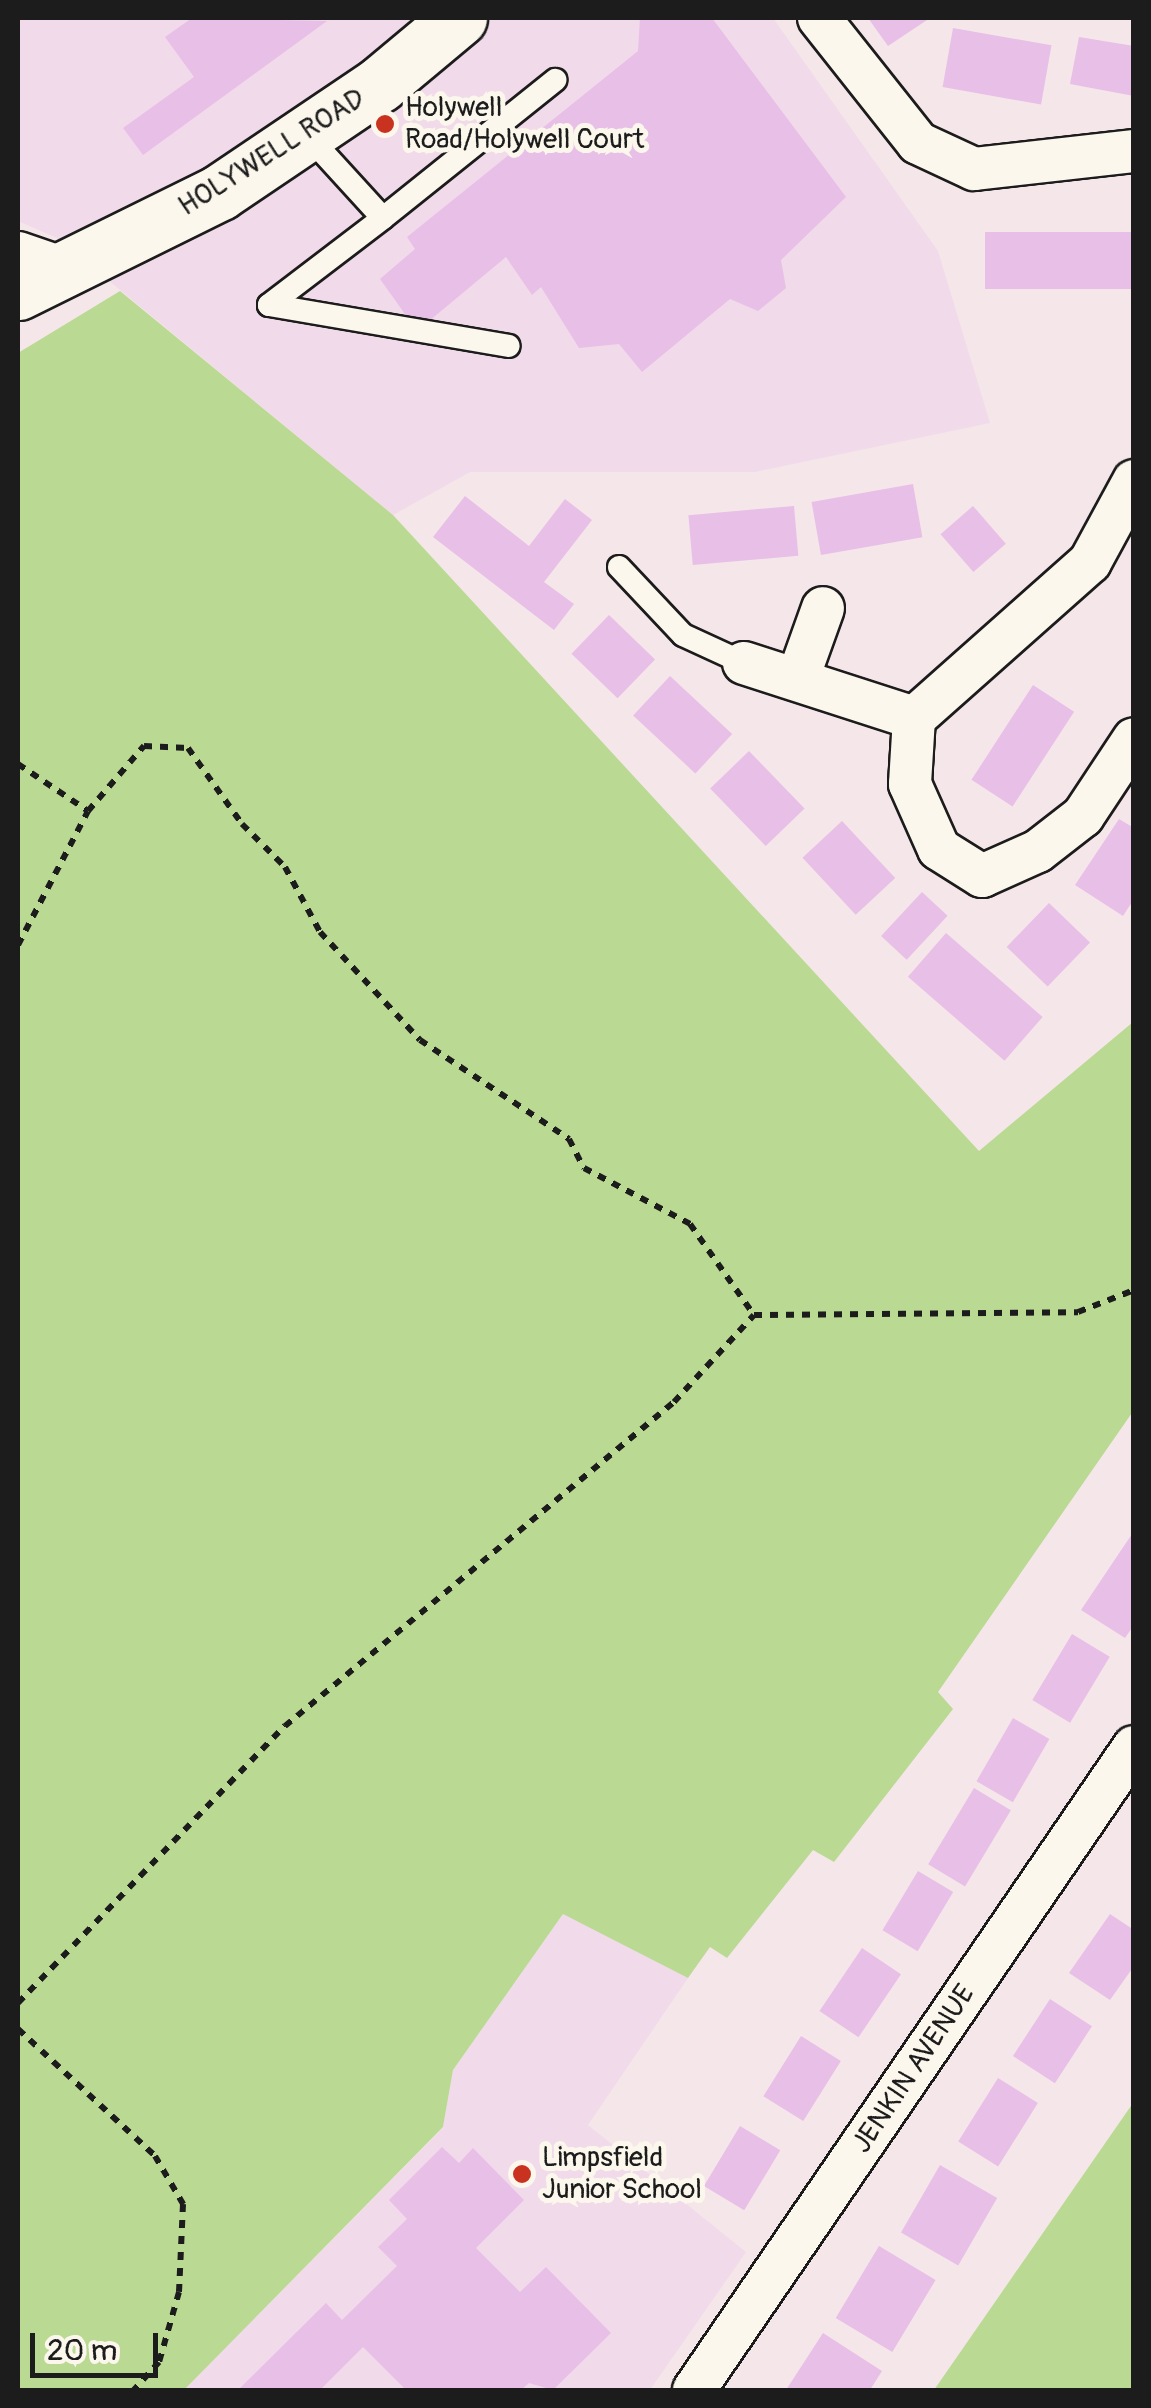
<!DOCTYPE html>
<style>
body{margin:0}
#map{position:relative;width:1151px;height:2408px;overflow:hidden;background:#f5e6ea;font-family:Pangolin,sans-serif}
div>[style]{position:absolute}
[style*='--x']{left:calc(var(--x)*1px);top:calc(var(--y)*1px);width:calc(var(--w)*1px);rotate:calc(var(--a)*1deg)}
.built>*{inset:0;background:#f1dae9}
.green>*{inset:0;background:#bada93}
.building>*{inset:0;background:#e8bfe7;transform-origin:0 0}
.path>*{height:6px;margin-top:-3px;transform-origin:0;background:repeating-linear-gradient(90deg,#1c1c1c 0 8px,transparent 0 16px)}
.roads{filter:drop-shadow(2px 0 #1c1c1c) drop-shadow(-2px 0 #1c1c1c) drop-shadow(0 2px #1c1c1c) drop-shadow(0 -2px #1c1c1c)}
.service>*{height:22px;margin:-11px;padding:0 11px;transform-origin:11px;border-radius:11px;background:#fbf7ec}
.minor>*{height:42px;margin:-21px;padding:0 21px;transform-origin:21px;border-radius:21px;background:#fbf7ec}
.secondary>*{height:55px;margin:-27.5px;padding:0 27.5px;transform-origin:27.5px;border-radius:27.5px;background:#fbf7ec}
.dots>*{width:28px;height:28px;translate:-50% -50%;box-sizing:border-box;border:5px solid #fbf7ec;border-radius:50%}
span{translate:-50% -50%;white-space:nowrap;text-align:center;line-height:1.15;-webkit-text-stroke:10px #fbf7ec;paint-order:stroke}
.poi-label{font-size:28px;color:#1c1c1c}
.left{translate:0 -50%;text-align:left}
.street-label{font-size:28px;color:#1c1c1c}
.frame{position:absolute;inset:0;border:20px solid #1c1c1c;pointer-events:none}
.scale{position:absolute;left:30px;top:2333px;width:128px;height:45px;box-sizing:border-box;border:5px solid #1c1c1c;border-top:0;padding-left:12px;font-size:30px;line-height:35px;white-space:nowrap;color:#1c1c1c;-webkit-text-stroke:8px #fbf7ec;paint-order:stroke}
</style>
<div id="map">
<div class="built">
<div style="clip-path:polygon(18px 18px,773px 18px,938px 251px,990px 423px,755px 472px,470px 472px,393px 515px,57px 238px,18px 221px)"></div>
<div style="clip-path:polygon(564px 1913px,688px 1978px,588px 2125px,746px 2252px,650px 2390px,184px 2390px,443px 2128px,453px 2070px)"></div>
</div>
<div class="green">
<div style="clip-path:polygon(120px 291px,393px 515px,979px 1151px,1133px 1022px,1134px 1410px,938px 1692px,953px 1709px,834px 1862px,813px 1850px,727px 1958px,710px 1947px,688px 1978px,563px 1914px,453px 2070px,443px 2127px,184px 2390px,18px 2390px,18px 353px)"></div>
<div style="clip-path:polygon(1133px 2103px,1133px 2390px,934px 2390px)"></div>
</div>
<div class="building">
<div style="clip-path:polygon(192px 18px,327px 21px,143px 155px,123px 128px,194px 77px,165px 37px)"></div>
<div style="clip-path:polygon(640px 18px,712px 18px,846px 197px,781px 260px,786px 288px,758px 311px,730px 299px,642px 372px,619px 344px,579px 348px,541px 287px,532px 295px,506px 257px,417px 331px,380px 279px,415px 249px,407px 237px,638px 51px)"></div>
<div style="clip-path:polygon(868px 18px,930px 18px,888px 46px)"></div>
<div style="left:953px;top:28px;width:100px;height:60px;rotate:10deg"></div>
<div style="clip-path:polygon(1079px 37px,1134px 46px,1134px 96px,1070px 84px)"></div>
<div style="left:1134px;top:232px;width:57px;height:149px;rotate:90deg"></div>
<div style="left:913px;top:484px;width:54px;height:103px;rotate:80deg"></div>
<div style="clip-path:polygon(465px 496px,529px 546px,565px 499px,592px 520px,544px 582px,574px 604px,554px 630px,433px 537px)"></div>
<div style="left:794px;top:506px;width:50px;height:106px;rotate:85deg"></div>
<div style="left:973px;top:506px;width:50px;height:43px;rotate:49deg"></div>
<div style="left:609px;top:615px;width:64px;height:54px;rotate:44deg"></div>
<div style="left:670px;top:676px;width:85px;height:54px;rotate:43deg"></div>
<div style="left:1033px;top:685px;width:49px;height:113px;rotate:33deg"></div>
<div style="left:749px;top:751px;width:80px;height:54px;rotate:46deg"></div>
<div style="clip-path:polygon(1119px 819px,1134px 828px,1134px 899px,1123px 916px,1075px 885px)"></div>
<div style="left:842px;top:821px;width:78px;height:54px;rotate:47deg"></div>
<div style="left:922px;top:892px;width:35px;height:60px;rotate:43deg"></div>
<div style="left:1049px;top:903px;width:57px;height:61px;rotate:44deg"></div>
<div style="left:946px;top:933px;width:128px;height:58px;rotate:41deg"></div>
<div style="clip-path:polygon(1134px 1531px,1134px 1625px,1125px 1638px,1081px 1610px)"></div>
<div style="left:1072px;top:1634px;width:44px;height:77px;rotate:31deg"></div>
<div style="left:1013px;top:1718px;width:42px;height:73px;rotate:30deg"></div>
<div style="left:974px;top:1788px;width:43px;height:89px;rotate:31deg"></div>
<div style="left:918px;top:1871px;width:41px;height:69px;rotate:31deg"></div>
<div style="clip-path:polygon(1110px 1914px,1134px 1930px,1134px 1966px,1110px 2000px,1069px 1973px)"></div>
<div style="left:862px;top:1948px;width:47px;height:76px;rotate:34deg"></div>
<div style="left:1050px;top:1999px;width:50px;height:68px;rotate:33deg"></div>
<div style="left:801px;top:2036px;width:47px;height:71px;rotate:32deg"></div>
<div style="left:998px;top:2078px;width:47px;height:75px;rotate:32deg"></div>
<div style="left:740px;top:2126px;width:47px;height:70px;rotate:31deg"></div>
<div style="clip-path:polygon(442px 2147px,459px 2163px,473px 2148px,524px 2200px,476px 2248px,520px 2292px,546px 2267px,611px 2333px,553px 2390px,529px 2383px,521px 2390px,406px 2390px,363px 2347px,320px 2390px,238px 2390px,326px 2303px,342px 2320px,397px 2266px,378px 2247px,407px 2219px,389px 2200px)"></div>
<div style="left:940px;top:2165px;width:66px;height:78px;rotate:30deg"></div>
<div style="left:879px;top:2246px;width:66px;height:84px;rotate:31deg"></div>
<div style="clip-path:polygon(823px 2333px,882px 2371px,870px 2390px,786px 2390px)"></div>
</div>
<div class="path">
<div style="--x:18;--y:764;--w:84;--a:33.9"></div>
<div style="--x:88;--y:811;--w:86;--a:-49.3"></div>
<div style="--x:144;--y:746;--w:44;--a:2.6"></div>
<div style="--x:188;--y:748;--w:93;--a:54.6"></div>
<div style="--x:242;--y:824;--w:61;--a:45"></div>
<div style="--x:285;--y:867;--w:74;--a:61.7"></div>
<div style="--x:320;--y:932;--w:147;--a:47.2"></div>
<div style="--x:420;--y:1040;--w:179;--a:33.6"></div>
<div style="--x:569;--y:1139;--w:33;--a:63"></div>
<div style="--x:584;--y:1168;--w:120;--a:27.8"></div>
<div style="--x:690;--y:1224;--w:111;--a:54.9"></div>
<div style="--x:754;--y:1315;--w:324;--a:-0.5"></div>
<div style="--x:1078;--y:1312;--w:60;--a:-21.4"></div>
<div style="--x:18;--y:945;--w:151;--a:-62.4"></div>
<div style="--x:18;--y:2003;--w:385;--a:-46.1"></div>
<div style="--x:285;--y:1726;--w:506;--a:-39.79"></div>
<div style="--x:674;--y:1402;--w:118;--a:-47.4"></div>
<div style="--x:18;--y:2029;--w:187;--a:42.8"></div>
<div style="--x:155;--y:2156;--w:56;--a:59.7"></div>
<div style="--x:183;--y:2204;--w:88;--a:92.6"></div>
<div style="--x:179;--y:2292;--w:73;--a:105.9"></div>
<div style="--x:159;--y:2362;--w:38;--a:132"></div>
</div>
<div class="roads">
<div class="service">
<div style="--x:308;--y:136;--w:111;--a:47.6"></div>
<div style="--x:383;--y:218;--w:221;--a:-38.7"></div>
<div style="--x:269;--y:305;--w:243;--a:9.7"></div>
<div style="--x:269;--y:305;--w:143;--a:-37.3"></div>
<div style="--x:619;--y:567;--w:93;--a:46.7"></div>
<div style="--x:683;--y:635;--w:67;--a:24.7"></div>
</div>
<div class="minor">
<div style="--x:819;--y:18;--w:159;--a:51.6"></div>
<div style="--x:918;--y:143;--w:62;--a:24.9"></div>
<div style="--x:974;--y:169;--w:161;--a:-6.4"></div>
<div style="--x:18;--y:253;--w:53;--a:18.8"></div>
<div style="--x:1134;--y:481;--w:92;--a:118.5"></div>
<div style="--x:1090;--y:562;--w:235;--a:138.4"></div>
<div style="--x:914;--y:718;--w:66;--a:93.5"></div>
<div style="--x:910;--y:784;--w:71;--a:66"></div>
<div style="--x:939;--y:849;--w:51;--a:32.1"></div>
<div style="--x:982;--y:876;--w:61;--a:-24.1"></div>
<div style="--x:1038;--y:851;--w:57;--a:-37.9"></div>
<div style="--x:1083;--y:816;--w:92;--a:-56.5"></div>
<div style="--x:744;--y:663;--w:179;--a:17.9"></div>
<div style="--x:798;--y:678;--w:74;--a:-70.3"></div>
<div style="--x:694;--y:2390;--w:779;--a:-55.62"></div>
</div>
<div class="secondary">
<div style="--x:18;--y:292;--w:225;--a:-26.3"></div>
<div style="--x:220;--y:192;--w:193;--a:-34"></div>
<div style="--x:380;--y:84;--w:103;--a:-39.9"></div>
</div>
</div>
<div class="dots">
<div style="left:385px;top:124px;background:#c8321e"></div>
<div style="left:522px;top:2174px;background:#c8321e"></div>
</div>
<div class="poi-label">
<span class="left" style="left:405px;top:124px">Holywell<br>Road/Holywell Court</span>
<span class="left" style="left:542px;top:2174px">Limpsfield<br>Junior School</span>
</div>
<div class="street-label">
<span style="left:272px;top:153px;rotate:-32deg">HOLYWELL ROAD</span>
<span style="left:914px;top:2069px;rotate:-56deg">JENKIN AVENUE</span>
</div>
<div class="frame"></div>
<div class="scale">20 m</div>
</div>
